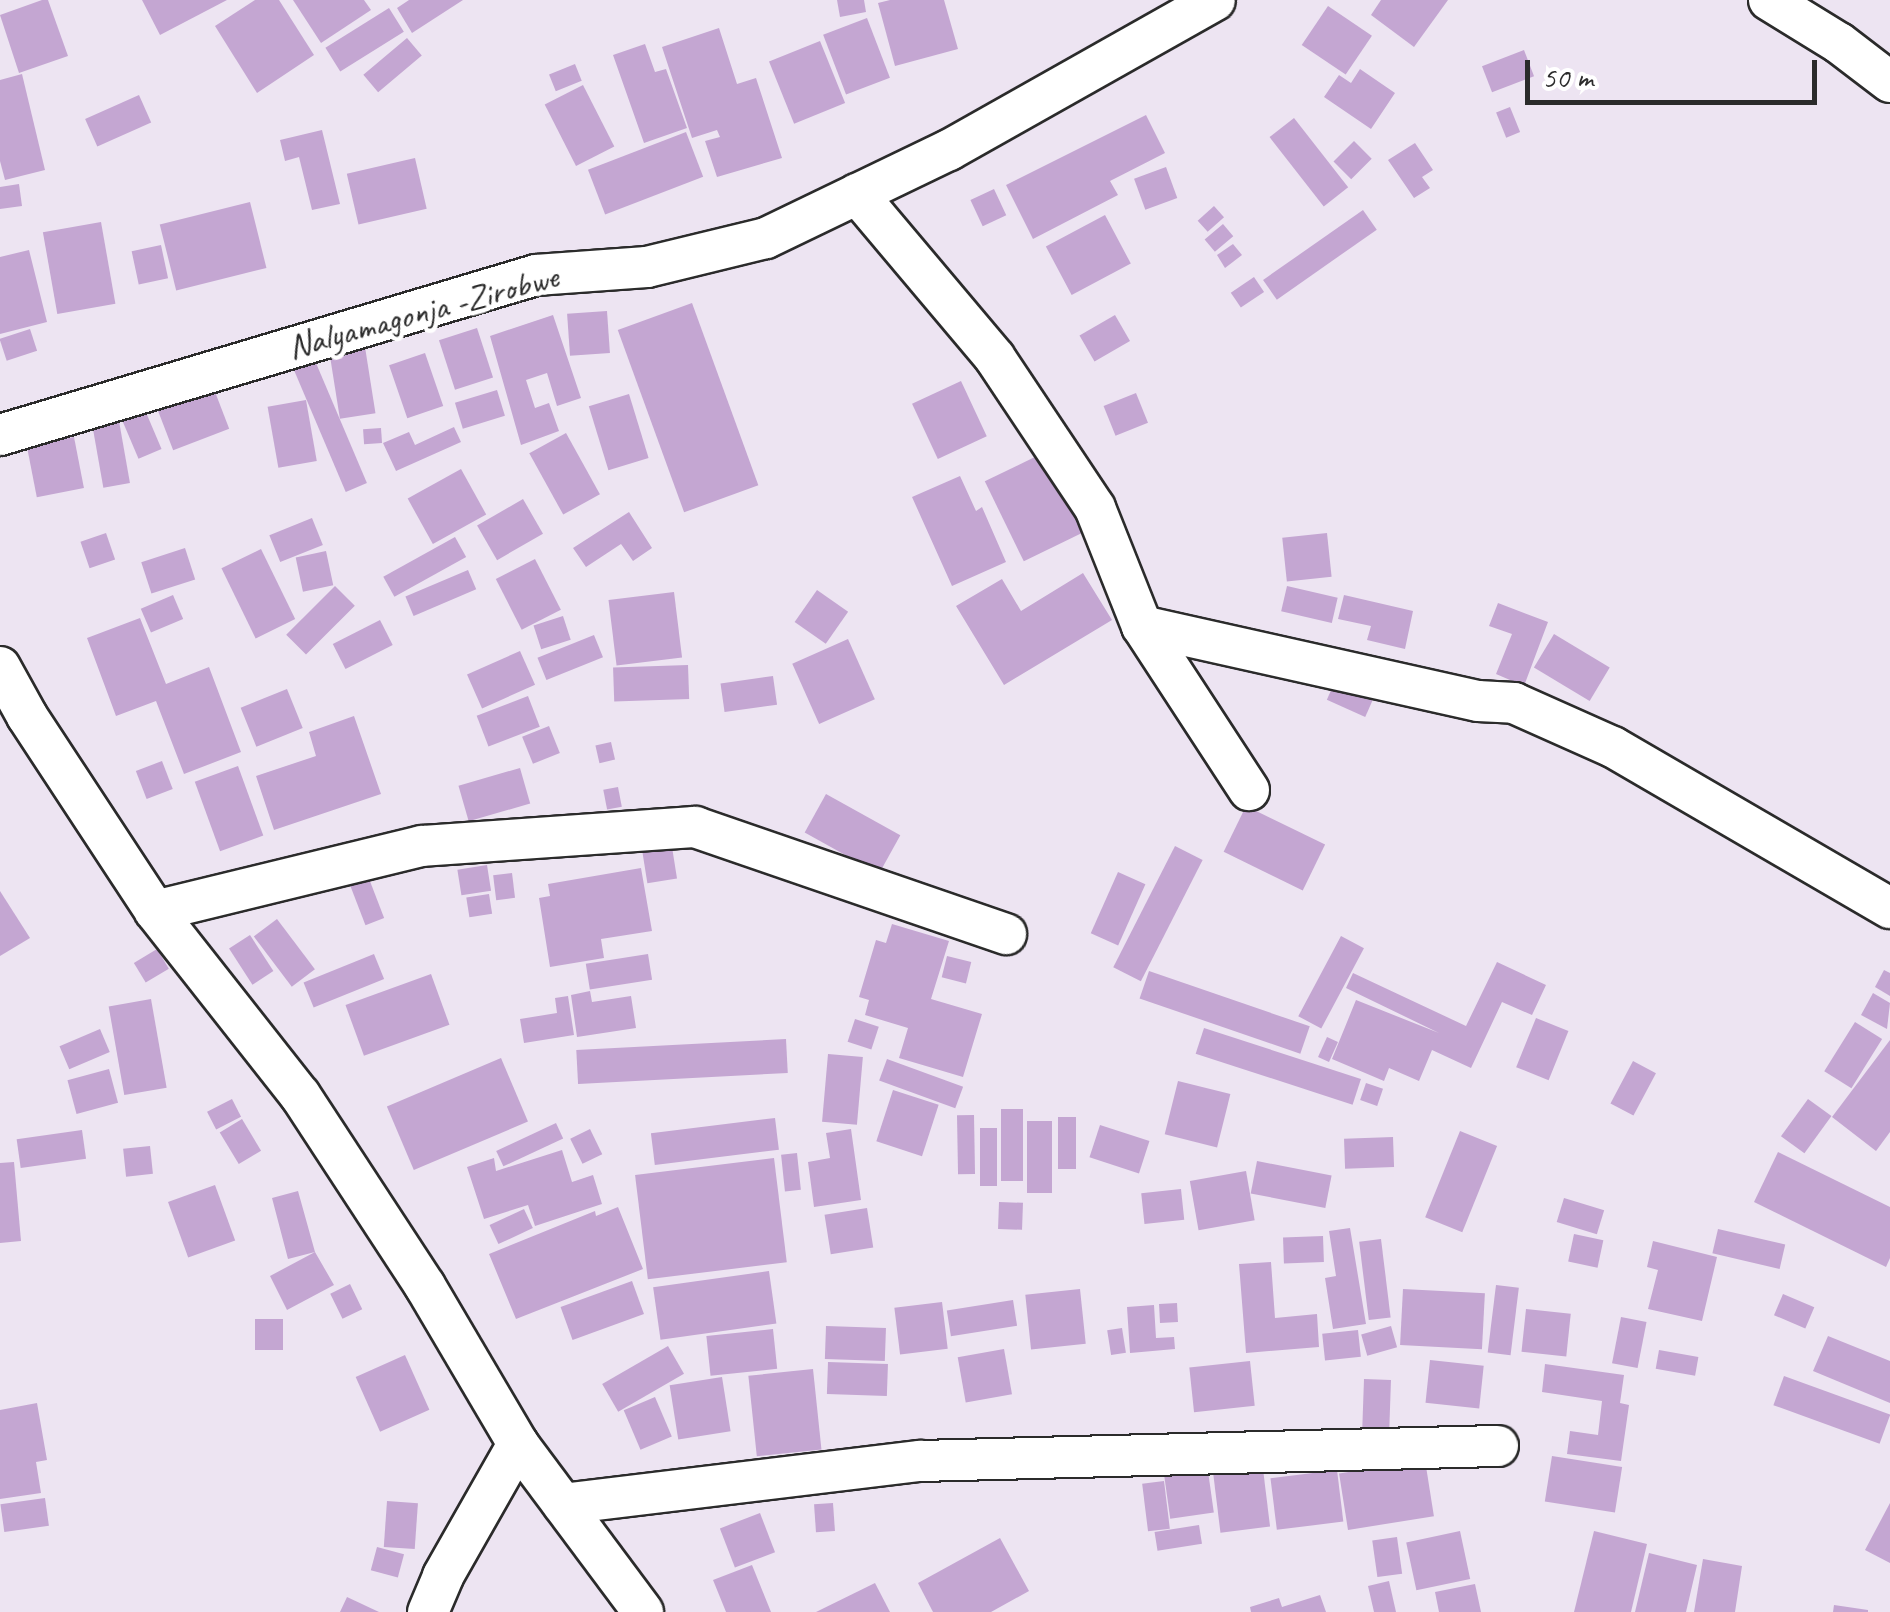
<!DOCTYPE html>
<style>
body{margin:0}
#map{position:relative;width:1890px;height:1612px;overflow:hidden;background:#ede4f2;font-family:Caveat,sans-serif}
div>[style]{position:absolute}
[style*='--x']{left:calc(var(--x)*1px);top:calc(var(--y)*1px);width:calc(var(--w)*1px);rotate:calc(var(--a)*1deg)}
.building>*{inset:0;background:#c4a6d2;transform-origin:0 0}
.roads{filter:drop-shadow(2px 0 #2b2b2b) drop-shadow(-2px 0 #2b2b2b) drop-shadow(0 2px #2b2b2b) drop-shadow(0 -2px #2b2b2b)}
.minor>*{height:40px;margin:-20px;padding:0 20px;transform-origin:20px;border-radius:20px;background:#fff}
span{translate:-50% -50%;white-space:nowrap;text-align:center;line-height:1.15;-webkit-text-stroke:9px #fff;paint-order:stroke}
.street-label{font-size:35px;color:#2b2b2b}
.scale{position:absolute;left:1525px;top:60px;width:292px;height:45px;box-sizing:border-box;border:5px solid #2b2b2b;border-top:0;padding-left:12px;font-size:30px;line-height:35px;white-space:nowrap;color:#2b2b2b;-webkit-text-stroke:8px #fff;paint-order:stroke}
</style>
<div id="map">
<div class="building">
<div style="clip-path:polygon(42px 0,48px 0,68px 56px,19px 73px,0 15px)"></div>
<div style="clip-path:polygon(142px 0,227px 0,160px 35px)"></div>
<div style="clip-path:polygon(255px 0,279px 0,314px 55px,257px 93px,215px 26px)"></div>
<div style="clip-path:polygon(293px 0,364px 0,371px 10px,321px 43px)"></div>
<div style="clip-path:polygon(409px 0,463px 0,412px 33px,397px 8px)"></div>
<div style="clip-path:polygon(837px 0,864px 0,866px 12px,840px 17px)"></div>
<div style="clip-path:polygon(890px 0,944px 0,958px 49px,895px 66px,878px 3px)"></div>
<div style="clip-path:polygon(1381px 0,1448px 0,1414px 47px,1371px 15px)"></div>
<div style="left:1328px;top:6px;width:53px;height:47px;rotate:34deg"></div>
<div style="left:389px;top:8px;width:28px;height:75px;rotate:58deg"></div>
<div style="left:867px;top:18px;width:64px;height:47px;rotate:69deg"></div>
<div style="clip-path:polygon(719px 28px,737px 84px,756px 78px,782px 158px,717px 177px,705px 141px,720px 137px,717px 130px,692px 138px,662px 47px)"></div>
<div style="left:407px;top:38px;width:23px;height:57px;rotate:50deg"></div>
<div style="left:820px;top:41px;width:67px;height:55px;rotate:68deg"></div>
<div style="clip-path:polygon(645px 44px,655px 72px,666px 69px,687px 128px,644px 143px,613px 55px)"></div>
<div style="left:1524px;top:50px;width:28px;height:45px;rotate:69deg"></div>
<div style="left:575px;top:64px;width:18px;height:28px;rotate:68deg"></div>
<div style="clip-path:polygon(1360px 69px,1395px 93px,1371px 129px,1324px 97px,1339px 75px,1351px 83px)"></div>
<div style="clip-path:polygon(22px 74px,45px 170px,5px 180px,0 161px,0 80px)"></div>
<div style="left:583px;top:85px;width:69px;height:43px;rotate:63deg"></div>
<div style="left:139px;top:95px;width:30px;height:59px;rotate:66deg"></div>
<div style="left:1510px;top:107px;width:27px;height:15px;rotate:68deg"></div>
<div style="clip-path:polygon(1146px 115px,1165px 153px,1110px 181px,1118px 195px,1033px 239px,1006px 185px)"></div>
<div style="left:1294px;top:118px;width:88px;height:31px;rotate:52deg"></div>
<div style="clip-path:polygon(322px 130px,340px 204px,312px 210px,299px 157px,285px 161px,280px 140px)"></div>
<div style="left:686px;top:132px;width:48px;height:105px;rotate:69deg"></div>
<div style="left:1354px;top:141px;width:25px;height:29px;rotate:45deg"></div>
<div style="clip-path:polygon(1415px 143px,1433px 170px,1422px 177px,1430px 188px,1414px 198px,1388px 160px)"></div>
<div style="left:415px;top:158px;width:52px;height:70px;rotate:77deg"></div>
<div style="left:1166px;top:167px;width:33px;height:34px;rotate:70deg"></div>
<div style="clip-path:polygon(19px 184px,22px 206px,0 209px,0 187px)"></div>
<div style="left:994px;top:189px;width:29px;height:26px;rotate:65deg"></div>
<div style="left:250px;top:202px;width:68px;height:93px;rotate:76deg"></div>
<div style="left:1214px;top:206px;width:15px;height:22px;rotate:48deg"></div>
<div style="left:1363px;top:210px;width:24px;height:122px;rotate:55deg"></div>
<div style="left:1105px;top:215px;width:55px;height:67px;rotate:62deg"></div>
<div style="left:101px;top:222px;width:83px;height:59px;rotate:80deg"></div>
<div style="left:1223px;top:224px;width:16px;height:24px;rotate:50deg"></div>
<div style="clip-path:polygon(1233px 244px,1242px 255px,1225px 268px,1217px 255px)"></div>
<div style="left:161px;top:245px;width:34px;height:30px;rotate:78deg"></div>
<div style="clip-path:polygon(29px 250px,47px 322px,0 334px,0 257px)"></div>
<div style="left:1254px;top:277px;width:18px;height:28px;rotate:56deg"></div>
<div style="left:692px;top:303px;width:194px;height:79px;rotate:70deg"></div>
<div style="left:607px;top:311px;width:42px;height:40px;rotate:86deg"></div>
<div style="clip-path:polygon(553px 315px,581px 398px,557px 406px,547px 373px,526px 380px,535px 408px,549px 403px,559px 431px,521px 445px,490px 336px)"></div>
<div style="left:1115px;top:315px;width:30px;height:41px;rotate:60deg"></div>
<div style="left:477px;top:328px;width:52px;height:40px;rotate:72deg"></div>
<div style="left:30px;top:329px;width:23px;height:32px;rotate:72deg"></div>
<div style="left:365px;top:347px;width:67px;height:36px;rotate:81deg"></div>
<div style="left:425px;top:353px;width:56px;height:38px;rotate:71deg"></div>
<div style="left:313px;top:356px;width:138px;height:23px;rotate:67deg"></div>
<div style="left:961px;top:381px;width:61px;height:54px;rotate:65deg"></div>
<div style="left:212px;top:384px;width:48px;height:60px;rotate:69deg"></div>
<div style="left:497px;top:390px;width:27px;height:44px;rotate:73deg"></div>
<div style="left:1136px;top:393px;width:32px;height:35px;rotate:68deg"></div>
<div style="left:629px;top:394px;width:67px;height:42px;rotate:73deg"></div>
<div style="left:306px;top:400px;width:62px;height:39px;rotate:80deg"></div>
<div style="left:142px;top:403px;width:50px;height:25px;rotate:67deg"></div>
<div style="left:119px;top:421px;width:63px;height:27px;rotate:80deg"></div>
<div style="clip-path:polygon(454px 427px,461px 442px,396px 471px,383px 443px,409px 432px,415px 445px)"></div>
<div style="left:381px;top:428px;width:15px;height:18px;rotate:86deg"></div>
<div style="left:566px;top:433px;width:70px;height:42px;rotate:61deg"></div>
<div style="left:74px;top:437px;width:52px;height:48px;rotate:79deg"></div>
<div style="left:1045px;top:452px;width:89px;height:67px;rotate:64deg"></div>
<div style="left:461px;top:469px;width:52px;height:61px;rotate:61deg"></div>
<div style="clip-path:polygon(960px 476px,976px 511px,982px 507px,1006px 562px,952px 586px,912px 497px)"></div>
<div style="left:523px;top:499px;width:40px;height:53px;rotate:60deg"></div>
<div style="clip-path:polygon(629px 512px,652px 548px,633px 561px,621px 544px,586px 567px,573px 548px)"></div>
<div style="left:312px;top:518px;width:29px;height:46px;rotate:68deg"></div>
<div style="left:106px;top:533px;width:28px;height:27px;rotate:71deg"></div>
<div style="left:1327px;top:533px;width:44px;height:45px;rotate:84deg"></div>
<div style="left:455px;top:537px;width:23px;height:82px;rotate:61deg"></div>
<div style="left:185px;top:548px;width:33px;height:46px;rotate:72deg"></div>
<div style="left:261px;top:549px;width:78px;height:44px;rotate:64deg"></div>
<div style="left:326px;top:551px;width:35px;height:31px;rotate:78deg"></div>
<div style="left:535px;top:559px;width:57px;height:44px;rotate:63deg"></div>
<div style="left:468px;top:570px;width:21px;height:68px;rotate:67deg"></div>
<div style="clip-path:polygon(1083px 573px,1112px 620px,1004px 685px,956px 606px,1002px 579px,1021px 611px)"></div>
<div style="left:335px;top:586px;width:28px;height:69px;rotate:45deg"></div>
<div style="left:1287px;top:586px;width:52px;height:26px;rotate:13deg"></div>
<div style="left:817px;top:590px;width:38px;height:39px;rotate:35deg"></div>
<div style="left:674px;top:592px;width:66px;height:66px;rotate:83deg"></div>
<div style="left:173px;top:595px;width:26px;height:35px;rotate:67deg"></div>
<div style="clip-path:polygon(1344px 595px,1413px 611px,1405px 649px,1367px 640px,1371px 626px,1338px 619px)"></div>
<div style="clip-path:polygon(1498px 603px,1548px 622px,1524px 686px,1496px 674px,1512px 634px,1489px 626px)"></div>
<div style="left:563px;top:616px;width:25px;height:31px;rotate:72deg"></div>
<div style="clip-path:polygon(140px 618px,166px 684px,209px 667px,241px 752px,184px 774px,156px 701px,116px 716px,87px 638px)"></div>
<div style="left:380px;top:620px;width:28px;height:53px;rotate:63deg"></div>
<div style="left:1554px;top:634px;width:65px;height:39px;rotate:31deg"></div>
<div style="left:594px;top:635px;width:24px;height:61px;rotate:68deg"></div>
<div style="left:848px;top:639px;width:66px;height:61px;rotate:66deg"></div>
<div style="left:520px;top:651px;width:37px;height:58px;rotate:66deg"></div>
<div style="left:688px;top:665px;width:34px;height:75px;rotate:88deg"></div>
<div style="left:773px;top:676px;width:29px;height:53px;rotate:82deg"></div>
<div style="left:1337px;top:677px;width:42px;height:25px;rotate:24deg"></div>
<div style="left:287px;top:689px;width:42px;height:50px;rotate:68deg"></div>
<div style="left:528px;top:696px;width:33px;height:55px;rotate:69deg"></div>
<div style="clip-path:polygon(354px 716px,381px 794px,274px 830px,256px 776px,316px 756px,309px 732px)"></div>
<div style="left:549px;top:726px;width:29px;height:29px;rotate:68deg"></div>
<div style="left:611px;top:742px;width:18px;height:16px;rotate:77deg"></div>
<div style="left:162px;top:761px;width:30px;height:28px;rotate:69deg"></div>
<div style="left:238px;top:766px;width:74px;height:46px;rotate:70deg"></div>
<div style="left:520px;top:768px;width:37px;height:64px;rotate:74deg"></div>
<div style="left:618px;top:787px;width:20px;height:15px;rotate:79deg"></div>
<div style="left:826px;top:794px;width:85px;height:44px;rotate:29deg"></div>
<div style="left:1246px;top:806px;width:88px;height:51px;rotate:26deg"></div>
<div style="left:1175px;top:846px;width:31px;height:136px;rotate:27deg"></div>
<div style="left:672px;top:847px;width:32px;height:30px;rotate:81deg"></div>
<div style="left:487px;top:865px;width:26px;height:30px;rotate:81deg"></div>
<div style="clip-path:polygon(641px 868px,652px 931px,601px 939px,604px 958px,550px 967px,539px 898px,550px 896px,548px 884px)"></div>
<div style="left:1118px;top:872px;width:30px;height:67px;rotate:24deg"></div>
<div style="left:512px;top:873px;width:25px;height:19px;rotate:83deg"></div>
<div style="left:368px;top:876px;width:45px;height:20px;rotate:69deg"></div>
<div style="clip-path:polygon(0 891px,30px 938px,0 956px)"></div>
<div style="left:489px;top:894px;width:20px;height:23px;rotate:81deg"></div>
<div style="left:277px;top:919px;width:63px;height:29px;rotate:53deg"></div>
<div style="clip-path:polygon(892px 924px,949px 941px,931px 999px,982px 1014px,963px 1077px,899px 1058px,908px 1028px,865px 1015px,869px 1000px,859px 997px,876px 940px,886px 943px)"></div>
<div style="left:250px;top:935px;width:43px;height:25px;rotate:57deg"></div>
<div style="left:1341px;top:936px;width:26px;height:91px;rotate:28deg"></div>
<div style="left:157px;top:949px;width:23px;height:27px;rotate:59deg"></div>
<div style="left:374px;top:954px;width:27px;height:76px;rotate:68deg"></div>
<div style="left:648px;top:954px;width:26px;height:63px;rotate:81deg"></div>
<div style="left:947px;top:956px;width:25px;height:22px;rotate:14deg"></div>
<div style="clip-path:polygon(1497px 962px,1546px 985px,1532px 1015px,1502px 1002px,1471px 1068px,1432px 1050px,1419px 1081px,1389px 1068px,1384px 1081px,1332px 1059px,1356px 1000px,1439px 1033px,1346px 988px,1353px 973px,1466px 1026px)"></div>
<div style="clip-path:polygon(1884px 970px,1890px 973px,1890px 996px,1875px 987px)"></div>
<div style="left:1149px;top:971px;width:170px;height:29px;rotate:19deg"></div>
<div style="left:431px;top:974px;width:54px;height:91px;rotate:70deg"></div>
<div style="clip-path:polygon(590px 991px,592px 1002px,631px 996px,636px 1028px,577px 1037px,571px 995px)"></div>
<div style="clip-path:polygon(1873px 993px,1890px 1003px,1887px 1029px,1861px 1015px)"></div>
<div style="clip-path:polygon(568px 996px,574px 1035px,524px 1043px,520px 1019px,557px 1013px,555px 998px)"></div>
<div style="left:151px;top:999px;width:90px;height:43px;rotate:80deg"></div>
<div style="left:1536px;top:1018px;width:35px;height:53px;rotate:22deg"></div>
<div style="left:855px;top:1019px;width:25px;height:24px;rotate:18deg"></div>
<div style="left:1855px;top:1022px;width:32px;height:58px;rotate:32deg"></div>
<div style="left:1204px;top:1028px;width:165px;height:27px;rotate:18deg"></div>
<div style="left:100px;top:1029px;width:25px;height:44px;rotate:67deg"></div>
<div style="left:1327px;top:1037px;width:12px;height:22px;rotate:24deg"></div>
<div style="left:786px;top:1039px;width:34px;height:210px;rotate:87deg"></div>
<div style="clip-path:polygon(1890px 1040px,1890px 1132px,1876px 1151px,1832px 1117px)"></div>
<div style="left:828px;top:1054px;width:35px;height:68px;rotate:5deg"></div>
<div style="left:501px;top:1058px;width:69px;height:124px;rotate:67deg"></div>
<div style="left:887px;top:1059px;width:81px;height:23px;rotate:20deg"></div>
<div style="left:1633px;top:1061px;width:26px;height:48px;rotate:28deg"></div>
<div style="left:109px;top:1069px;width:35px;height:43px;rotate:75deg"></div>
<div style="left:1178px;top:1081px;width:54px;height:55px;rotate:14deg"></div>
<div style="left:1366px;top:1083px;width:18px;height:18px;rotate:19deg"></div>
<div style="left:893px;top:1090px;width:48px;height:54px;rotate:18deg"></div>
<div style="left:232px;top:1099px;width:20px;height:28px;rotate:63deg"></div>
<div style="left:1808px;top:1099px;width:29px;height:46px;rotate:36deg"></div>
<div style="left:1001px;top:1109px;width:22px;height:72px"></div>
<div style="left:974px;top:1115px;width:59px;height:17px;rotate:89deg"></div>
<div style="left:1058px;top:1117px;width:18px;height:52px"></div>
<div style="left:775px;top:1118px;width:32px;height:125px;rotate:83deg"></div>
<div style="left:242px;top:1119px;width:37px;height:26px;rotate:59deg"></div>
<div style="left:1027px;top:1121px;width:25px;height:72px"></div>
<div style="left:556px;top:1123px;width:17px;height:66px;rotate:65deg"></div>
<div style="left:1100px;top:1125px;width:52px;height:34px;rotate:18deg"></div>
<div style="left:980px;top:1128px;width:17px;height:58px"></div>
<div style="left:590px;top:1129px;width:28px;height:22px;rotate:64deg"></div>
<div style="clip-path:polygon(851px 1129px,861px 1200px,814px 1207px,808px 1162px,830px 1158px,826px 1133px)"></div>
<div style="left:82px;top:1130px;width:29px;height:66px;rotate:82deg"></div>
<div style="left:1460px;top:1131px;width:40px;height:93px;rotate:22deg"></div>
<div style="left:1393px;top:1137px;width:30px;height:49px;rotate:88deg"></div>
<div style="left:150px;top:1146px;width:28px;height:27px;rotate:84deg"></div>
<div style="clip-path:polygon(562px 1150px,572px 1182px,593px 1175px,602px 1204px,535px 1226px,528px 1205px,484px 1219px,467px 1167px,494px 1158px,496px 1171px)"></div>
<div style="clip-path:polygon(1778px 1152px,1890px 1207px,1890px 1258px,1886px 1267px,1754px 1202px)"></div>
<div style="left:797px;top:1153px;width:37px;height:16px;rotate:84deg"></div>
<div style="left:774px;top:1158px;width:105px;height:140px;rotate:83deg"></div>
<div style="left:1257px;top:1161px;width:76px;height:33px;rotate:11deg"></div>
<div style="clip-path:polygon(14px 1162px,21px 1241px,0 1243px,0 1163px)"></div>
<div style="left:1246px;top:1171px;width:50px;height:57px;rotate:80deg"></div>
<div style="left:215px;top:1185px;width:59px;height:50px;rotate:70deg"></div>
<div style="left:1181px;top:1189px;width:31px;height:40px;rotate:84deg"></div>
<div style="clip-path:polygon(298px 1191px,315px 1252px,334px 1285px,287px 1310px,270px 1276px,315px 1252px,288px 1259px,272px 1198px)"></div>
<div style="left:1564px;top:1198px;width:42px;height:25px;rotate:17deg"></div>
<div style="left:999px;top:1202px;width:24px;height:27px;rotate:2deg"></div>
<div style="clip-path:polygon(618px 1207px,643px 1269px,516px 1319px,489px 1254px,595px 1211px,596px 1216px)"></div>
<div style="left:867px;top:1208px;width:40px;height:43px;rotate:81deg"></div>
<div style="left:524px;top:1209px;width:21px;height:38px;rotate:65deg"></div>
<div style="clip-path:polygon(1350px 1228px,1366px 1324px,1333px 1329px,1325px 1278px,1336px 1276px,1329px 1231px)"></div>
<div style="left:1718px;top:1229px;width:69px;height:25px;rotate:13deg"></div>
<div style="left:1574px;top:1234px;width:30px;height:28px;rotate:12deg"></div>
<div style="left:1323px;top:1236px;width:26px;height:40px;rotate:88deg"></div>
<div style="left:1381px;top:1239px;width:79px;height:22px;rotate:83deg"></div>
<div style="clip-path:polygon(1653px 1241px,1717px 1257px,1702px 1321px,1648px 1309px,1658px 1270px,1647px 1267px)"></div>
<div style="clip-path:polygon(1271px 1262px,1275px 1318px,1317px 1314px,1319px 1347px,1246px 1353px,1239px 1264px)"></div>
<div style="left:769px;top:1271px;width:53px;height:117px;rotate:82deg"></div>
<div style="left:632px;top:1281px;width:35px;height:76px;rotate:70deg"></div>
<div style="left:350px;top:1284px;width:28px;height:22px;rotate:64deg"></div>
<div style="left:1496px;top:1285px;width:23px;height:68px;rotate:7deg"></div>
<div style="left:1080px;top:1289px;width:55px;height:55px;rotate:84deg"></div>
<div style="left:1403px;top:1289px;width:82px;height:56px;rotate:3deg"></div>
<div style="left:1783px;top:1294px;width:34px;height:23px;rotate:23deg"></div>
<div style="left:1013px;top:1300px;width:26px;height:67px;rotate:81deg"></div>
<div style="left:942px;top:1302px;width:47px;height:48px;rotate:83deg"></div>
<div style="left:1177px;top:1303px;width:19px;height:18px;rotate:87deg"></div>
<div style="clip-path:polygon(1154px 1305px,1156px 1338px,1174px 1337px,1175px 1349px,1130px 1353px,1127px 1307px)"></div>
<div style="left:1526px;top:1309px;width:45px;height:43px;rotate:6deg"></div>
<div style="left:1621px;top:1317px;width:26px;height:47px;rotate:11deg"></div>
<div style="left:255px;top:1319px;width:28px;height:31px"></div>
<div style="left:826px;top:1326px;width:60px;height:33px;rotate:2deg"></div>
<div style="left:1391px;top:1326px;width:22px;height:31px;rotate:74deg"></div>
<div style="left:1122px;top:1328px;width:25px;height:15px;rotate:81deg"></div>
<div style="left:773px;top:1329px;width:40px;height:67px;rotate:84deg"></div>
<div style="left:1358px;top:1330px;width:27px;height:36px;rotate:84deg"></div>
<div style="clip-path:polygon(1828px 1336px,1890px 1361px,1890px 1403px,1813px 1371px)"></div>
<div style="left:668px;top:1346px;width:32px;height:76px;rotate:60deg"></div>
<div style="left:1004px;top:1349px;width:46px;height:47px;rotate:80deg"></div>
<div style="left:1659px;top:1350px;width:40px;height:19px;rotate:10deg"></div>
<div style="left:405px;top:1355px;width:60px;height:54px;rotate:66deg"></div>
<div style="left:1430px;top:1360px;width:54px;height:43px;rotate:6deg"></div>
<div style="left:1250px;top:1361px;width:45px;height:61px;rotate:84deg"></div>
<div style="left:828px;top:1362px;width:60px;height:32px;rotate:2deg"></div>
<div style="clip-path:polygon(1545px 1364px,1624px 1375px,1620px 1403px,1629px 1405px,1621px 1461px,1567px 1454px,1570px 1431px,1598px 1435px,1602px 1401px,1542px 1392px)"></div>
<div style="left:813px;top:1369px;width:81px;height:65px;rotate:84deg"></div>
<div style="left:1784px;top:1376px;width:113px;height:31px;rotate:20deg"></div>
<div style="left:722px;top:1377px;width:55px;height:53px;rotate:81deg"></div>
<div style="left:1364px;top:1379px;width:27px;height:52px;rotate:2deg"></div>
<div style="left:655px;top:1397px;width:43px;height:34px;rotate:67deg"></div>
<div style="clip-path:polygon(37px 1403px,47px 1460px,36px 1462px,41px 1493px,0 1499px,0 1410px)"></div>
<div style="left:1552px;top:1456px;width:71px;height:46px;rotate:9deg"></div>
<div style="left:1425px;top:1460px;width:57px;height:87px;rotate:81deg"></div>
<div style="left:1207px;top:1464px;width:49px;height:44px;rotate:82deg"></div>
<div style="left:1263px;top:1469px;width:58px;height:50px;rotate:83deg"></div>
<div style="left:1337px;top:1470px;width:52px;height:67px;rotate:83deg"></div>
<div style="left:1164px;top:1481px;width:48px;height:22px;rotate:83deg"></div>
<div style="left:45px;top:1498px;width:28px;height:45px;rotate:82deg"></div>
<div style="left:387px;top:1501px;width:31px;height:46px;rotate:4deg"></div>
<div style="left:833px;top:1503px;width:28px;height:19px;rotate:86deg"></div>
<div style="clip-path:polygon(1890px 1503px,1890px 1563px,1865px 1550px)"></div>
<div style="left:760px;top:1513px;width:42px;height:43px;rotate:69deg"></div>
<div style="left:1199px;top:1525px;width:19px;height:45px;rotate:81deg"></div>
<div style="left:1460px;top:1531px;width:49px;height:55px;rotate:78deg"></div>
<div style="clip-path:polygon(1594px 1531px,1647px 1544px,1631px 1612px,1574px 1612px)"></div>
<div style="left:1397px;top:1537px;width:37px;height:25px;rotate:82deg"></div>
<div style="clip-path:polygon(1000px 1538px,1029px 1591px,991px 1612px,933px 1612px,918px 1583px)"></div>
<div style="left:377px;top:1547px;width:28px;height:24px;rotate:15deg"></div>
<div style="clip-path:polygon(1649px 1553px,1697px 1565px,1686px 1612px,1635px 1612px)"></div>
<div style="clip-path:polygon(1703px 1559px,1742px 1566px,1735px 1612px,1694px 1612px)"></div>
<div style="clip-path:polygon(752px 1565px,771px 1612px,726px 1612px,713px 1580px)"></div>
<div style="clip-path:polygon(1389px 1581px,1396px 1612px,1374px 1612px,1368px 1586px)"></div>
<div style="clip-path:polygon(875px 1583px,890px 1612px,816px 1612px)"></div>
<div style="clip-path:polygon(1475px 1584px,1481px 1612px,1439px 1612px,1435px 1592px)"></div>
<div style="clip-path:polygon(1320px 1595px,1326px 1612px,1251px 1612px,1250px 1607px,1279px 1598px,1282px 1607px)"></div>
<div style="clip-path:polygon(347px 1597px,379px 1612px,340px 1612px)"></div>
<div style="clip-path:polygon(1834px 1605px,1868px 1610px,1868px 1612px,1833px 1612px)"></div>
</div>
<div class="roads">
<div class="minor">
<div style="--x:1769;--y:0;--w:82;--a:31.6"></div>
<div style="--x:1839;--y:43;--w:64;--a:37.4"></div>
<div style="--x:857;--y:194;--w:214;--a:49.9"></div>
<div style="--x:995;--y:358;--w:180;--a:56.3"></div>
<div style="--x:1095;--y:508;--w:127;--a:68.3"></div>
<div style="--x:1142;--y:626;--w:196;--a:56.9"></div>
<div style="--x:0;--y:435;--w:559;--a:-16.62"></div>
<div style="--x:536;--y:275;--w:111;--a:-4.1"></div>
<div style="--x:647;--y:267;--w:122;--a:-13.7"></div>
<div style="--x:766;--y:238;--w:203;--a:-25.7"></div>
<div style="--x:949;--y:150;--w:305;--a:-29.4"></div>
<div style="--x:1142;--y:626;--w:344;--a:12.6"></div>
<div style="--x:1478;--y:701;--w:36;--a:3"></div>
<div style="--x:1514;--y:703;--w:108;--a:24"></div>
<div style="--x:1613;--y:747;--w:320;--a:30.2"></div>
<div style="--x:0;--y:667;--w:56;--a:61.1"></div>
<div style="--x:27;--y:716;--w:233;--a:56.7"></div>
<div style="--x:155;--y:911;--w:234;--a:51.8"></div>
<div style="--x:300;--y:1095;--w:228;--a:56.8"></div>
<div style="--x:425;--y:1286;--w:183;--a:59.5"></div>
<div style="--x:518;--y:1444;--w:209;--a:53.3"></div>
<div style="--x:155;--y:911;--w:275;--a:-13.7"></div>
<div style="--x:422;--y:846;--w:274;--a:-4"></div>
<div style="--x:695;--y:827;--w:329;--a:19"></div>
<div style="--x:563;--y:1504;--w:360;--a:-6.9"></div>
<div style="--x:920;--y:1461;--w:578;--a:-1.49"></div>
<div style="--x:428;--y:1612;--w:39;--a:-67"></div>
<div style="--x:443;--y:1576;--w:152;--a:-60.4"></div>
</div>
</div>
<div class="street-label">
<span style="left:423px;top:312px;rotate:-15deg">Nalyamagonja -Zirobwe</span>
</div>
<div class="scale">50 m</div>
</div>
